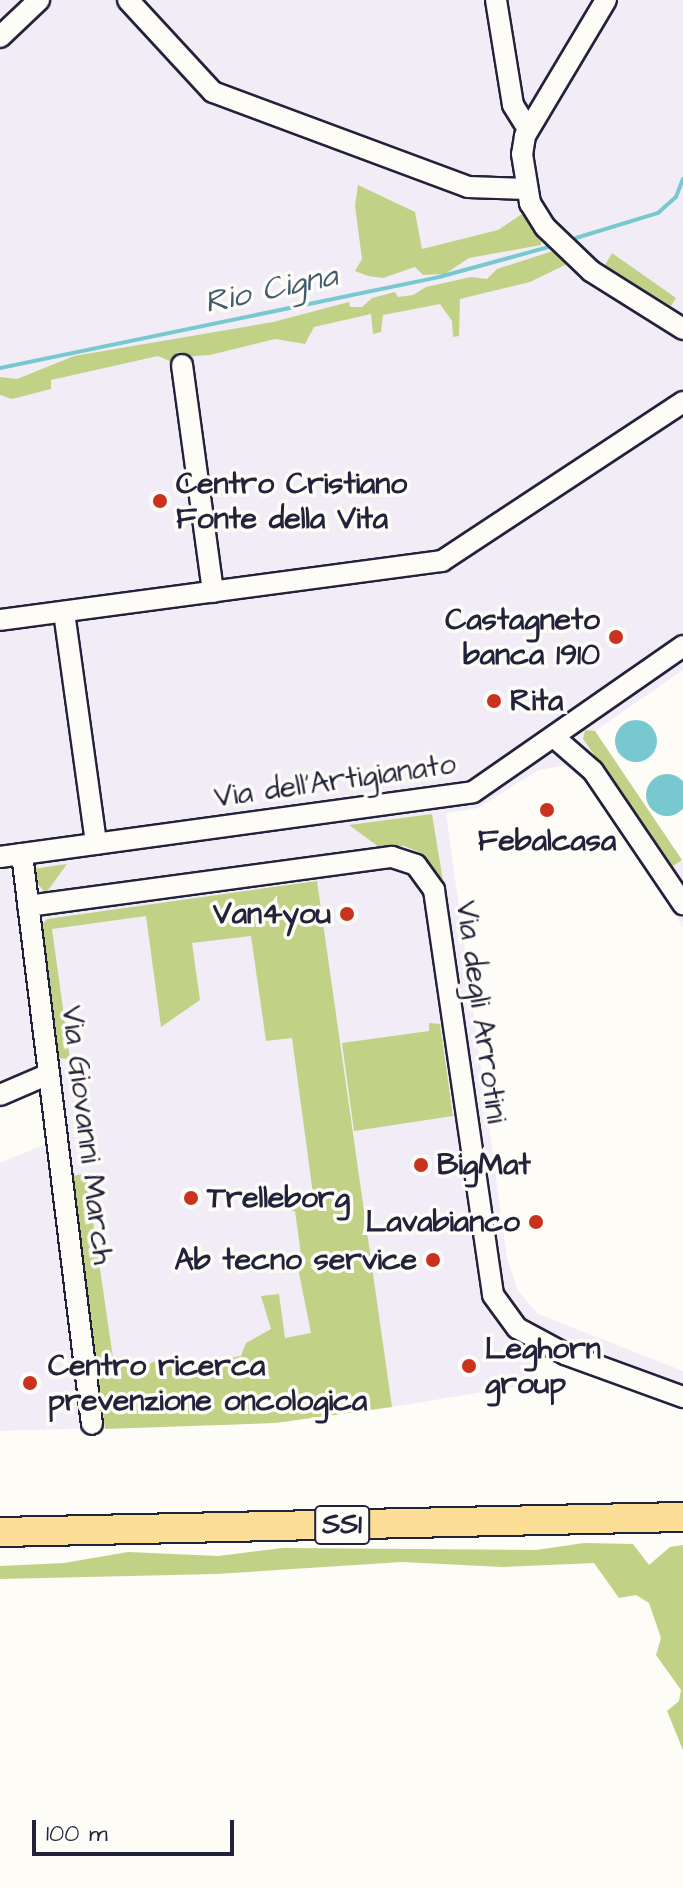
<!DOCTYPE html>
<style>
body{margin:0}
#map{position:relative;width:683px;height:1888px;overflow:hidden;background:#fdfcf7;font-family:"Architects Daughter",sans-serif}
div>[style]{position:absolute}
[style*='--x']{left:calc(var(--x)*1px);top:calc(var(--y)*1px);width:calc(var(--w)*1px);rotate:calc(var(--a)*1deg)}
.built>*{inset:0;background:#f2ecf7}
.green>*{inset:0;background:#c1d287}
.water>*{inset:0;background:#78c9cf}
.round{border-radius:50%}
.stream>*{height:4px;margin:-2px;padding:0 2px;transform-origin:2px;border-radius:2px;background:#78c9cf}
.roads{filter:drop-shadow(2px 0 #22223b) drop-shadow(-2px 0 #22223b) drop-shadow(0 2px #22223b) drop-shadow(0 -2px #22223b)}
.minor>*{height:20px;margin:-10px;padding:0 10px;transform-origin:10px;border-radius:10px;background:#fdfcf7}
.highway>*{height:28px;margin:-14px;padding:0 14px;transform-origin:14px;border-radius:14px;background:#fdde96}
.dots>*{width:22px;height:22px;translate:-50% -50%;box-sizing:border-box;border:4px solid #fdfcf7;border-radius:50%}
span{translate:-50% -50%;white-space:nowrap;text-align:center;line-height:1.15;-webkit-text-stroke:7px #fdfcf7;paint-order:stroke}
.shield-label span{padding:2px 6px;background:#fdfcf7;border:2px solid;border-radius:6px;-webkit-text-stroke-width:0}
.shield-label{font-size:28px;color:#22223b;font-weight:700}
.poi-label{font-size:30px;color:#22223b;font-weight:700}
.left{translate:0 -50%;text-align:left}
.right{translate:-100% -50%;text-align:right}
.street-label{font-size:30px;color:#22223b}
.water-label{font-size:32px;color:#405c6f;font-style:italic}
.scale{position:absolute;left:32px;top:1820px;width:202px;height:36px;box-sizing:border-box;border:4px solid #22223b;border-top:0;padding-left:10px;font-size:24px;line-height:28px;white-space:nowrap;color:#22223b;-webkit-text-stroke:6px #fdfcf7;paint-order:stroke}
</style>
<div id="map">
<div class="built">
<div style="clip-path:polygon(0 0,683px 0,683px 670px,595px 731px,683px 862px,683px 927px,596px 792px,566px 765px,539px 770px,478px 808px,446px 813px,507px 1258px,518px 1291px,538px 1314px,683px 1371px,683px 1405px,535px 1355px,538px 1383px,392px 1407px,275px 1423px,0 1431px,0 1163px,46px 1144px,38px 1071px,0 1087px)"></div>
</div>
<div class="green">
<div style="clip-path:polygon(358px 185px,415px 212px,422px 249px,498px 230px,522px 214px,542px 233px,541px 245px,469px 258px,445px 274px,423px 275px,415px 267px,383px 278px,368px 276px,355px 271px,362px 259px,355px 206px)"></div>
<div style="clip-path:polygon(553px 251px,567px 264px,530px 282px,460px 299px,459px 336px,453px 337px,452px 321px,440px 304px,383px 315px,381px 332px,373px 334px,371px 314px,314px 327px,305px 344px,275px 339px,210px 355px,181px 357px,178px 351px,172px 362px,158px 356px,51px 380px,51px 389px,12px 399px,0 395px,0 377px,17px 379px,74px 356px,273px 322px,349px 302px,350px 307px,362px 307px,372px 298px,395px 292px,398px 297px,413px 295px,426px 287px,471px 277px,487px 279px,497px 269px)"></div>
<div style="clip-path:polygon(612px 253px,676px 298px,671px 306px,605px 265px)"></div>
<div style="clip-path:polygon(585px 730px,595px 731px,682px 860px,673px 866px,583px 739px)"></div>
<div style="clip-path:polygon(432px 814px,443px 881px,421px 853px,404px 846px,379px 847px,349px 825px)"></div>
<div style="clip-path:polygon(67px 864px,46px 893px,34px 880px,32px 869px)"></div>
<div style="clip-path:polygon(317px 881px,392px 1407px,275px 1423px,105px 1429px,73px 1176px,86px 1173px,113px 1358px,126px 1356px,140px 1369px,157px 1360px,175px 1368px,181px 1360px,203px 1363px,241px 1356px,246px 1343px,271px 1329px,261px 1296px,279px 1294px,285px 1338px,311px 1333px,297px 1263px,302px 1262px,295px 1211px,290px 1211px,288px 1197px,313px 1194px,292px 1038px,266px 1041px,251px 936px,192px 943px,200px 1000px,161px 1027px,146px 916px,52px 929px,70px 1059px,57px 1058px,41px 926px,47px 919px)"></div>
<div style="clip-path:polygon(429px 1023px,440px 1024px,453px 1116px,354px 1131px,342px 1043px,429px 1031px)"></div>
<div style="clip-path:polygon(584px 1543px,633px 1544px,649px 1565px,670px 1547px,683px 1545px,683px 1750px,667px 1711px,679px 1701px,681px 1690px,656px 1655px,661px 1638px,649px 1603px,636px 1595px,619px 1598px,594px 1563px,502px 1567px,402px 1562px,216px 1574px,0 1579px,0 1566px,64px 1563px,128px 1552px,218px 1556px,283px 1548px,536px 1550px)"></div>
</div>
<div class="water">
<div class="round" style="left:615px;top:720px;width:42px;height:42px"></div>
<div class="round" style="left:646px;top:774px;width:42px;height:42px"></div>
</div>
<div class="stream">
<div style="--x:576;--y:238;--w:86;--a:-17"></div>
<div style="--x:658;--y:213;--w:24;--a:-42"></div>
<div style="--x:676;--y:197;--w:19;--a:-69"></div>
<div style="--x:0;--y:368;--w:448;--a:-11.7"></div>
<div style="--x:439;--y:277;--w:114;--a:-15.3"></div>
</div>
<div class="roads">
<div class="minor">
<div style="--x:128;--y:0;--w:125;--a:47.3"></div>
<div style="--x:213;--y:92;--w:272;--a:20.4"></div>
<div style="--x:468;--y:187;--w:59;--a:1.9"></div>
<div style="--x:496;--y:0;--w:106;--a:80.8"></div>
<div style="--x:513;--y:105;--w:28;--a:58"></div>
<div style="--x:606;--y:0;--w:158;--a:120.8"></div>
<div style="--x:525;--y:136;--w:18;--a:99"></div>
<div style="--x:522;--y:154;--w:50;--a:80.7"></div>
<div style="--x:530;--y:203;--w:28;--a:58"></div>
<div style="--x:545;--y:227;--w:64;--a:43.7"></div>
<div style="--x:591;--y:271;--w:109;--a:32.2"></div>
<div style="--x:0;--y:37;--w:54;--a:-43.5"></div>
<div style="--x:182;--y:365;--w:229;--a:82.2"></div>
<div style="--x:64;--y:612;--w:234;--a:82.1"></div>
<div style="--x:0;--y:620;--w:446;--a:-7.6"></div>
<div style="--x:442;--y:561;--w:289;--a:-33.4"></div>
<div style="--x:555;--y:738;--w:50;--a:41"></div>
<div style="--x:593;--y:771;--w:161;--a:55.9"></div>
<div style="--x:22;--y:854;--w:574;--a:83"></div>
<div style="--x:0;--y:857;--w:477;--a:-7.8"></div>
<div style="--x:473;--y:792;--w:256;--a:-34.8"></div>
<div style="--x:28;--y:906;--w:367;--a:-7.7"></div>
<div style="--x:392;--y:857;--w:25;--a:18"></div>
<div style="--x:416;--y:865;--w:31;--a:54"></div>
<div style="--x:434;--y:890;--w:409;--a:81.7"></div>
<div style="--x:493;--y:1295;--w:41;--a:54"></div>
<div style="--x:517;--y:1328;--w:55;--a:28.4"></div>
<div style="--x:565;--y:1354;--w:126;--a:20"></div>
<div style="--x:0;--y:1095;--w:53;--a:-23.2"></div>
</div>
<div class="highway">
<div style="--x:0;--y:1532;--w:683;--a:-1.26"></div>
</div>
</div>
<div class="dots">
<div style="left:160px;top:501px;background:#c8321e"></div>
<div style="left:616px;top:637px;background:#c8321e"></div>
<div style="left:494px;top:701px;background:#c8321e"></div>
<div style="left:547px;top:810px;background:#c8321e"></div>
<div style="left:347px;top:914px;background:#c8321e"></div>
<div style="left:421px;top:1165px;background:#c8321e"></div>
<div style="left:191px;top:1198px;background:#c8321e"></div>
<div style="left:536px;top:1222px;background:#c8321e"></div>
<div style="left:433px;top:1260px;background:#c8321e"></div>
<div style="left:469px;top:1366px;background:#c8321e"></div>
<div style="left:30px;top:1383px;background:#c8321e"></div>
</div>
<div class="shield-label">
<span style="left:342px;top:1525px">SS1</span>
</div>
<div class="poi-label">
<span class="left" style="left:176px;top:501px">Centro Cristiano<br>Fonte della Vita</span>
<span class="right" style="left:600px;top:637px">Castagneto<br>banca 1910</span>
<span class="left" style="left:510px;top:701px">Rita</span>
<span style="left:547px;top:841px">Febalcasa</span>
<span class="right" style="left:331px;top:914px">Van4you</span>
<span class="left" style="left:437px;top:1165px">BigMat</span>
<span class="left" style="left:207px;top:1198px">Trelleborg</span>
<span class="right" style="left:520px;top:1222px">Lavabianco</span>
<span class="right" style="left:417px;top:1260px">Ab tecno service</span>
<span class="left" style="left:485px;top:1366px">Leghorn<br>group</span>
<span class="left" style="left:48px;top:1383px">Centro ricerca<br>prevenzione oncologica</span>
</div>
<div class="street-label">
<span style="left:335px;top:781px;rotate:-8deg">Via dell'Artigianato</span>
<span style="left:481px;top:1012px;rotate:82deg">Via degli Arrotini</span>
<span style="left:87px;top:1135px;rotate:83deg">Via Giovanni March</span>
</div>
<div class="water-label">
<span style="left:271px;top:290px;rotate:-12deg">Rio Cigna</span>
</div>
<div class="scale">100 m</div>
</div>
